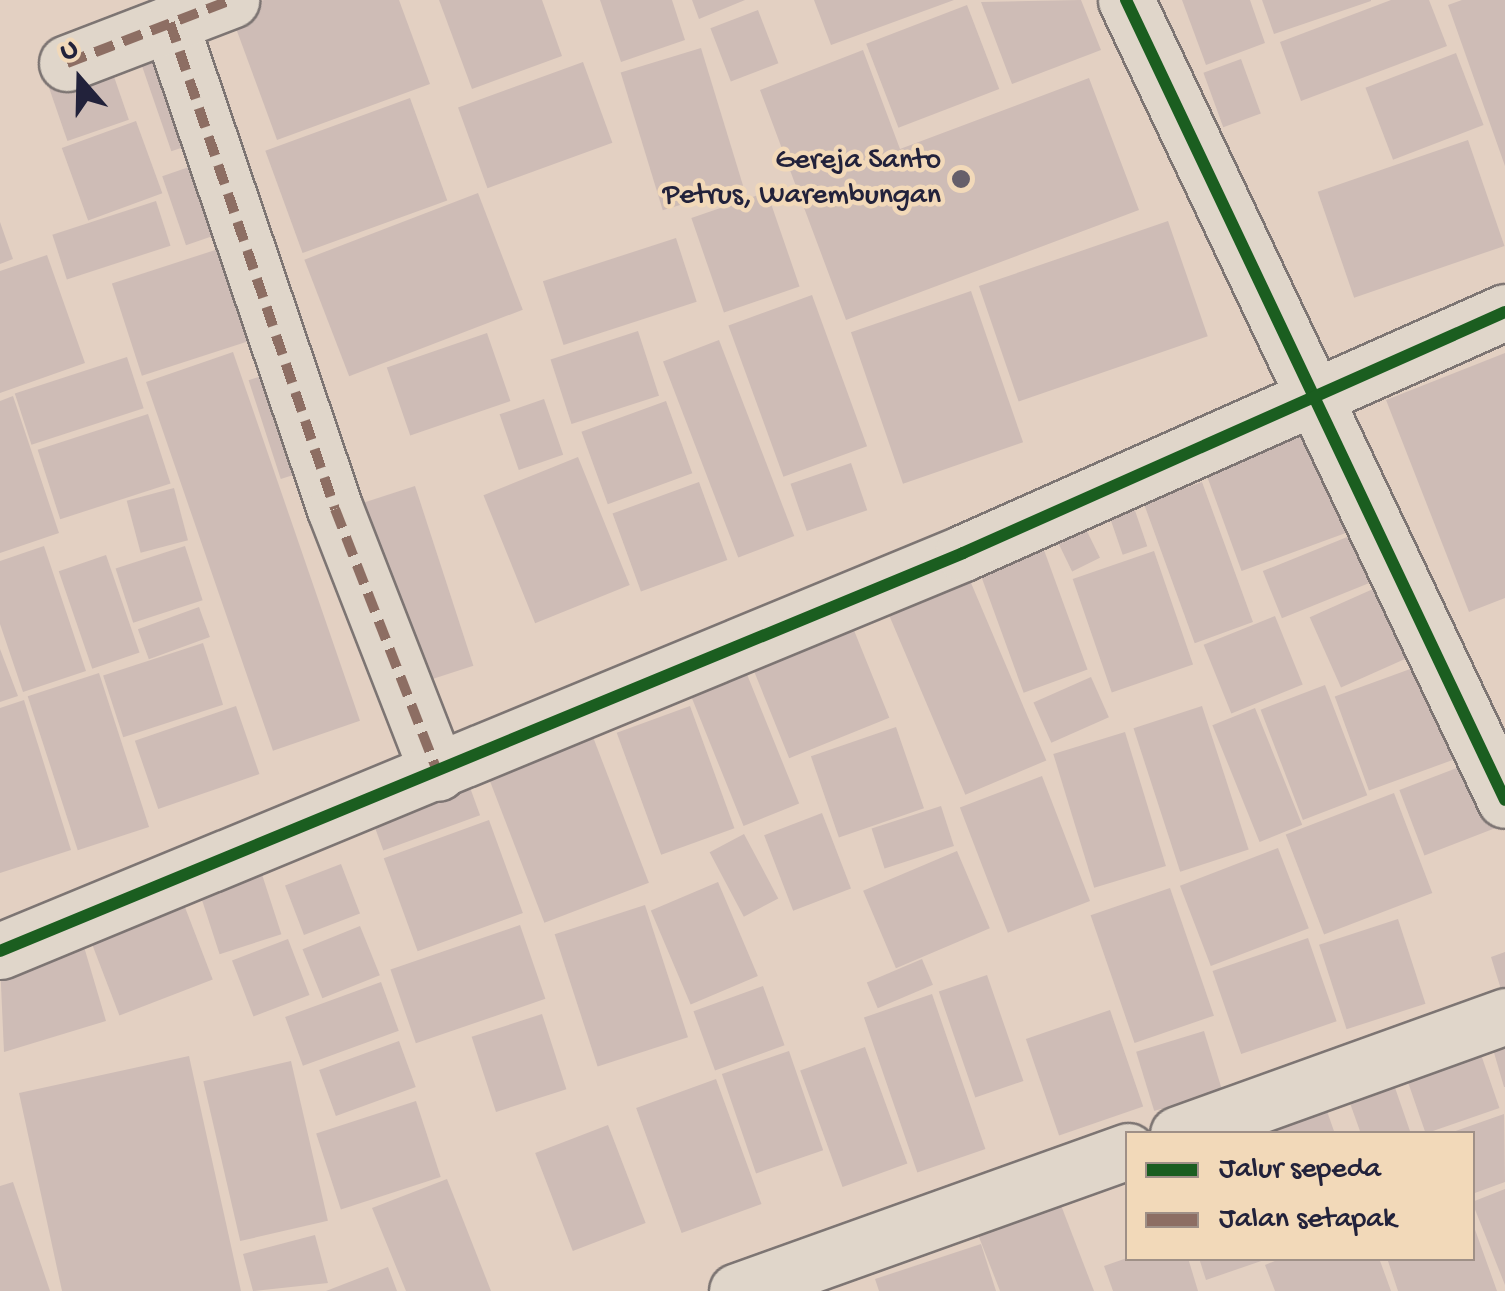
<!DOCTYPE html>
<style>
body{margin:0}
#map{position:relative;width:1505px;height:1291px;overflow:hidden;background:#e3d0c2;font-family:"Gochi Hand",sans-serif}
div>[style]{position:absolute}
[style*='--x']{left:calc(var(--x)*1px);top:calc(var(--y)*1px);width:calc(var(--w)*1px);rotate:calc(var(--a)*1deg)}
.building>*{inset:0;background:#cebcb6;transform-origin:0 0}
.roads{filter:drop-shadow(2px 0 #7d7573) drop-shadow(-2px 0 #7d7573) drop-shadow(0 2px #7d7573) drop-shadow(0 -2px #7d7573)}
.minor>*{height:55px;margin:-27.5px;padding:0 27.5px;transform-origin:27.5px;border-radius:27.5px;background:#e0d6ca}
.quiet>*{height:10px;margin-top:-5px;transform-origin:0;background:repeating-linear-gradient(90deg,#8d6e63 0 20px,transparent 0 30px)}
.cycleway>*{height:12px;margin:-6px;padding:0 6px;transform-origin:6px;border-radius:6px;background:#1b5e20}
.dots>*{width:28px;height:28px;translate:-50% -50%;box-sizing:border-box;border:5px solid #f2d9b9;border-radius:50%}
span{translate:-50% -50%;white-space:nowrap;text-align:center;line-height:1.15;-webkit-text-stroke:9px #f2d9b9;paint-order:stroke}
.poi-label{font-size:30px;color:#22223b}
.right{translate:-100% -50%;text-align:right}
.legend{position:absolute;left:1125px;top:1131px;width:350px;height:130px;box-sizing:border-box;background:#f2d9b9;border:2px solid #9f9087;margin:0;padding:12px 18px;list-style:none;font-size:30px;color:#22223b}
.legend li{display:flex;align-items:center;gap:20px;height:50px}
.legend b{width:50px;border:2px solid #9f9087}
.north{position:absolute;left:30px;top:30px;width:100px;height:100px;-webkit-text-stroke:8px #f2d9b9;paint-order:stroke;rotate:340deg;font-size:28px;font-weight:700;line-height:40px;text-align:center;color:#22223b}
.north::after{content:'';display:block;margin:auto;width:35px;height:45px;background:#22223b;clip-path:polygon(50% 0,100% 100%,50% 72%,0 100%)}
</style>
<div id="map">
<div class="building">
<div style="clip-path:polygon(264px 0,399px 0,430px 84px,277px 140px,230px 12px)"></div>
<div style="clip-path:polygon(439px 0,542px 0,562px 56px,472px 89px)"></div>
<div style="clip-path:polygon(600px 0,672px 0,685px 40px,621px 62px)"></div>
<div style="clip-path:polygon(692px 0,745px 0,699px 19px)"></div>
<div style="clip-path:polygon(814px 0,954px 0,831px 45px)"></div>
<div style="clip-path:polygon(1081px 0,1101px 50px,1012px 84px,981px 2px)"></div>
<div style="clip-path:polygon(1182px 0,1250px 0,1265px 43px,1206px 65px)"></div>
<div style="clip-path:polygon(1262px 0,1371px 0,1371px 1px,1274px 34px)"></div>
<div style="clip-path:polygon(1391px 0,1429px 0,1447px 46px,1301px 101px,1280px 42px)"></div>
<div style="clip-path:polygon(1462px 0,1505px 0,1505px 166px,1448px 5px)"></div>
<div style="left:967px;top:5px;width:90px;height:108px;rotate:69deg"></div>
<div style="left:758px;top:10px;width:57px;height:51px;rotate:69deg"></div>
<div style="left:175px;top:39px;width:105px;height:40px;rotate:71deg"></div>
<div style="left:701px;top:48px;width:144px;height:84px;rotate:73deg"></div>
<div style="clip-path:polygon(863px 50px,900px 149px,1089px 78px,1139px 210px,846px 320px,760px 90px)"></div>
<div style="left:1456px;top:53px;width:77px;height:97px;rotate:69deg"></div>
<div style="left:1241px;top:59px;width:58px;height:40px;rotate:70deg"></div>
<div style="left:583px;top:62px;width:86px;height:133px;rotate:70deg"></div>
<div style="left:110px;top:65px;width:58px;height:65px;rotate:71deg"></div>
<div style="left:410px;top:98px;width:109px;height:154px;rotate:70deg"></div>
<div style="left:136px;top:121px;width:77px;height:79px;rotate:70deg"></div>
<div style="left:1468px;top:140px;width:112px;height:159px;rotate:71deg"></div>
<div style="left:218px;top:157px;width:73px;height:59px;rotate:71deg"></div>
<div style="left:767px;top:192px;width:100px;height:80px;rotate:71deg"></div>
<div style="left:478px;top:193px;width:125px;height:186px;rotate:69deg"></div>
<div style="left:156px;top:201px;width:47px;height:109px;rotate:72deg"></div>
<div style="left:1168px;top:221px;width:122px;height:200px;rotate:71deg"></div>
<div style="clip-path:polygon(0 222px,13px 259px,0 264px)"></div>
<div style="left:676px;top:238px;width:67px;height:140px;rotate:72deg"></div>
<div style="left:246px;top:240px;width:97px;height:141px;rotate:72deg"></div>
<div style="clip-path:polygon(47px 255px,85px 363px,0 393px,0 271px)"></div>
<div style="left:971px;top:291px;width:160px;height:127px;rotate:71deg"></div>
<div style="left:812px;top:295px;width:161px;height:89px;rotate:70deg"></div>
<div style="left:638px;top:331px;width:68px;height:92px;rotate:72deg"></div>
<div style="left:487px;top:333px;width:72px;height:106px;rotate:71deg"></div>
<div style="left:719px;top:340px;width:210px;height:60px;rotate:69deg"></div>
<div style="left:233px;top:352px;width:390px;height:92px;rotate:71deg"></div>
<div style="clip-path:polygon(1505px 353px,1505px 598px,1469px 612px,1386px 400px)"></div>
<div style="left:127px;top:357px;width:54px;height:118px;rotate:72deg"></div>
<div style="left:280px;top:370px;width:104px;height:33px;rotate:72deg"></div>
<div style="clip-path:polygon(13px 396px,59px 533px,0 553px,0 401px)"></div>
<div style="left:544px;top:399px;width:59px;height:47px;rotate:71deg"></div>
<div style="left:666px;top:401px;width:77px;height:90px;rotate:70deg"></div>
<div style="left:148px;top:414px;width:73px;height:116px;rotate:72deg"></div>
<div style="left:1319px;top:430px;width:106px;height:121px;rotate:70deg"></div>
<div style="left:578px;top:457px;width:138px;height:102px;rotate:68deg"></div>
<div style="left:851px;top:463px;width:50px;height:64px;rotate:71deg"></div>
<div style="left:699px;top:482px;width:83px;height:92px;rotate:70deg"></div>
<div style="left:1202px;top:482px;width:149px;height:62px;rotate:70deg"></div>
<div style="left:415px;top:486px;width:189px;height:56px;rotate:72deg"></div>
<div style="left:174px;top:488px;width:54px;height:49px;rotate:75deg"></div>
<div style="left:1131px;top:499px;width:50px;height:26px;rotate:71deg"></div>
<div style="left:1082px;top:521px;width:41px;height:31px;rotate:64deg"></div>
<div style="left:1362px;top:531px;width:51px;height:107px;rotate:68deg"></div>
<div style="left:1040px;top:539px;width:139px;height:68px;rotate:70deg"></div>
<div style="clip-path:polygon(44px 546px,86px 671px,23px 692px,0 624px,0 561px)"></div>
<div style="left:185px;top:546px;width:57px;height:73px;rotate:72deg"></div>
<div style="left:1154px;top:551px;width:120px;height:86px;rotate:71deg"></div>
<div style="left:106px;top:555px;width:103px;height:50px;rotate:71deg"></div>
<div style="left:960px;top:557px;width:221px;height:88px;rotate:67deg"></div>
<div style="left:1391px;top:581px;width:77px;height:89px;rotate:66deg"></div>
<div style="left:199px;top:607px;width:32px;height:65px;rotate:70deg"></div>
<div style="left:847px;top:613px;width:113px;height:108px;rotate:68deg"></div>
<div style="left:1275px;top:616px;width:74px;height:77px;rotate:68deg"></div>
<div style="left:203px;top:643px;width:65px;height:105px;rotate:72deg"></div>
<div style="clip-path:polygon(0 649px,18px 696px,0 702px)"></div>
<div style="left:740px;top:657px;width:158px;height:60px;rotate:68deg"></div>
<div style="left:1424px;top:664px;width:100px;height:95px;rotate:70deg"></div>
<div style="left:99px;top:673px;width:162px;height:75px;rotate:72deg"></div>
<div style="left:1091px;top:677px;width:44px;height:63px;rotate:66deg"></div>
<div style="left:1325px;top:685px;width:118px;height:69px;rotate:69deg"></div>
<div style="clip-path:polygon(24px 700px,71px 850px,0 873px,0 708px)"></div>
<div style="left:236px;top:706px;width:72px;height:107px;rotate:71deg"></div>
<div style="left:690px;top:706px;width:130px;height:78px;rotate:70deg"></div>
<div style="left:1202px;top:706px;width:151px;height:72px;rotate:72deg"></div>
<div style="left:1255px;top:708px;width:126px;height:46px;rotate:68deg"></div>
<div style="left:896px;top:727px;width:86px;height:90px;rotate:71deg"></div>
<div style="left:1125px;top:732px;width:140px;height:75px;rotate:73deg"></div>
<div style="left:593px;top:737px;width:156px;height:112px;rotate:69deg"></div>
<div style="left:1475px;top:761px;width:70px;height:81px;rotate:69deg"></div>
<div style="left:464px;top:771px;width:47px;height:103px;rotate:70deg"></div>
<div style="left:1042px;top:776px;width:134px;height:88px;rotate:69deg"></div>
<div style="left:1394px;top:793px;width:107px;height:116px;rotate:69deg"></div>
<div style="left:941px;top:806px;width:42px;height:73px;rotate:72deg"></div>
<div style="left:822px;top:813px;width:81px;height:62px;rotate:69deg"></div>
<div style="left:489px;top:820px;width:99px;height:112px;rotate:70deg"></div>
<div style="left:744px;top:834px;width:73px;height:39px;rotate:62deg"></div>
<div style="left:1278px;top:848px;width:86px;height:105px;rotate:69deg"></div>
<div style="left:957px;top:851px;width:84px;height:102px;rotate:67deg"></div>
<div style="left:257px;top:859px;width:79px;height:65px;rotate:72deg"></div>
<div style="left:341px;top:864px;width:53px;height:60px;rotate:69deg"></div>
<div style="left:718px;top:882px;width:102px;height:73px;rotate:67deg"></div>
<div style="left:1170px;top:888px;width:135px;height:84px;rotate:71deg"></div>
<div style="left:178px;top:889px;width:97px;height:100px;rotate:69deg"></div>
<div style="left:645px;top:905px;width:139px;height:95px;rotate:72deg"></div>
<div style="left:1398px;top:919px;width:89px;height:83px;rotate:72deg"></div>
<div style="left:520px;top:925px;width:78px;height:137px;rotate:71deg"></div>
<div style="left:360px;top:926px;width:53px;height:62px;rotate:68deg"></div>
<div style="left:1308px;top:938px;width:88px;height:101px;rotate:71deg"></div>
<div style="left:288px;top:939px;width:60px;height:60px;rotate:69deg"></div>
<div style="clip-path:polygon(82px 940px,106px 1021px,4px 1052px,0 963px)"></div>
<div style="clip-path:polygon(1505px 952px,1505px 999px,1504px 999px,1491px 957px)"></div>
<div style="left:922px;top:959px;width:28px;height:60px;rotate:67deg"></div>
<div style="left:987px;top:975px;width:112px;height:51px;rotate:71deg"></div>
<div style="left:381px;top:982px;width:52px;height:102px;rotate:70deg"></div>
<div style="left:763px;top:986px;width:63px;height:74px;rotate:70deg"></div>
<div style="left:932px;top:994px;width:164px;height:72px;rotate:71deg"></div>
<div style="left:1110px;top:1010px;width:102px;height:89px;rotate:71deg"></div>
<div style="left:542px;top:1014px;width:79px;height:74px;rotate:72deg"></div>
<div style="clip-path:polygon(1505px 1027px,1505px 1087px,1504px 1087px,1488px 1032px)"></div>
<div style="left:1204px;top:1031px;width:62px;height:71px;rotate:73deg"></div>
<div style="left:1476px;top:1040px;width:72px;height:78px;rotate:71deg"></div>
<div style="left:399px;top:1041px;width:49px;height:85px;rotate:70deg"></div>
<div style="left:865px;top:1047px;width:124px;height:69px;rotate:70deg"></div>
<div style="left:789px;top:1051px;width:105px;height:71px;rotate:71deg"></div>
<div style="clip-path:polygon(189px 1056px,241px 1291px,62px 1291px,19px 1093px)"></div>
<div style="left:291px;top:1061px;width:164px;height:90px;rotate:77deg"></div>
<div style="clip-path:polygon(1391px 1076px,1411px 1134px,1361px 1134px,1346px 1092px)"></div>
<div style="left:716px;top:1079px;width:133px;height:85px;rotate:70deg"></div>
<div style="clip-path:polygon(1321px 1094px,1335px 1134px,1261px 1134px,1255px 1117px)"></div>
<div style="left:416px;top:1101px;width:80px;height:105px;rotate:72deg"></div>
<div style="clip-path:polygon(1504px 1114px,1505px 1182px,1472px 1194px,1472px 1134px,1450px 1133px)"></div>
<div style="left:608px;top:1125px;width:105px;height:78px;rotate:69deg"></div>
<div style="clip-path:polygon(447px 1179px,491px 1291px,406px 1291px,372px 1208px)"></div>
<div style="clip-path:polygon(13px 1182px,50px 1291px,0 1291px,0 1186px)"></div>
<div style="clip-path:polygon(1505px 1189px,1505px 1285px,1472px 1202px)"></div>
<div style="clip-path:polygon(1059px 1200px,1094px 1291px,1000px 1291px,977px 1232px)"></div>
<div style="clip-path:polygon(1473px 1224px,1497px 1291px,1398px 1291px,1387px 1258px,1472px 1258px)"></div>
<div style="clip-path:polygon(315px 1235px,328px 1283px,253px 1291px,243px 1254px)"></div>
<div style="clip-path:polygon(981px 1244px,996px 1291px,879px 1291px,875px 1279px)"></div>
<div style="clip-path:polygon(1127px 1258px,1188px 1258px,1198px 1291px,1113px 1291px,1104px 1266px)"></div>
<div style="clip-path:polygon(1199px 1258px,1267px 1258px,1267px 1259px,1206px 1280px)"></div>
<div style="clip-path:polygon(1282px 1258px,1379px 1258px,1391px 1291px,1275px 1291px,1265px 1265px)"></div>
<div style="clip-path:polygon(388px 1267px,397px 1291px,326px 1291px)"></div>
</div>
<div class="roads">
<div class="minor">
<div style="--x:1126;--y:0;--w:885;--a:64.65"></div>
<div style="--x:170;--y:23;--w:513;--a:71.25"></div>
<div style="--x:335;--y:509;--w:283;--a:68.7"></div>
<div style="--x:67;--y:63;--w:176;--a:-21"></div>
<div style="--x:0;--y:951;--w:1042;--a:-22.45"></div>
<div style="--x:963;--y:553;--w:593;--a:-23.97"></div>
<div style="--x:1178;--y:1134;--w:348;--a:-19.8"></div>
<div style="--x:737;--y:1291;--w:415;--a:-19.7"></div>
</div>
</div>
<div class="quiet">
<div style="--x:170;--y:23;--w:513;--a:71.25"></div>
<div style="--x:335;--y:509;--w:283;--a:68.7"></div>
<div style="--x:67;--y:63;--w:176;--a:-21"></div>
</div>
<div class="cycleway">
<div style="--x:1126;--y:0;--w:885;--a:64.65"></div>
<div style="--x:0;--y:951;--w:1042;--a:-22.45"></div>
<div style="--x:963;--y:553;--w:593;--a:-23.97"></div>
</div>
<div class="dots">
<div style="left:961px;top:179px;background:#665f6a"></div>
</div>
<div class="poi-label">
<span class="right" style="left:941px;top:179px">Gereja Santo<br>Petrus, Warembungan</span>
</div>
<ul class="legend">
<li><b style="height:12px;background:#1b5e20"></b>Jalur sepeda</li>
<li><b style="height:12px;background:#8d6e63"></b>Jalan setapak</li>
</ul>
<div class="north">U</div>
</div>
